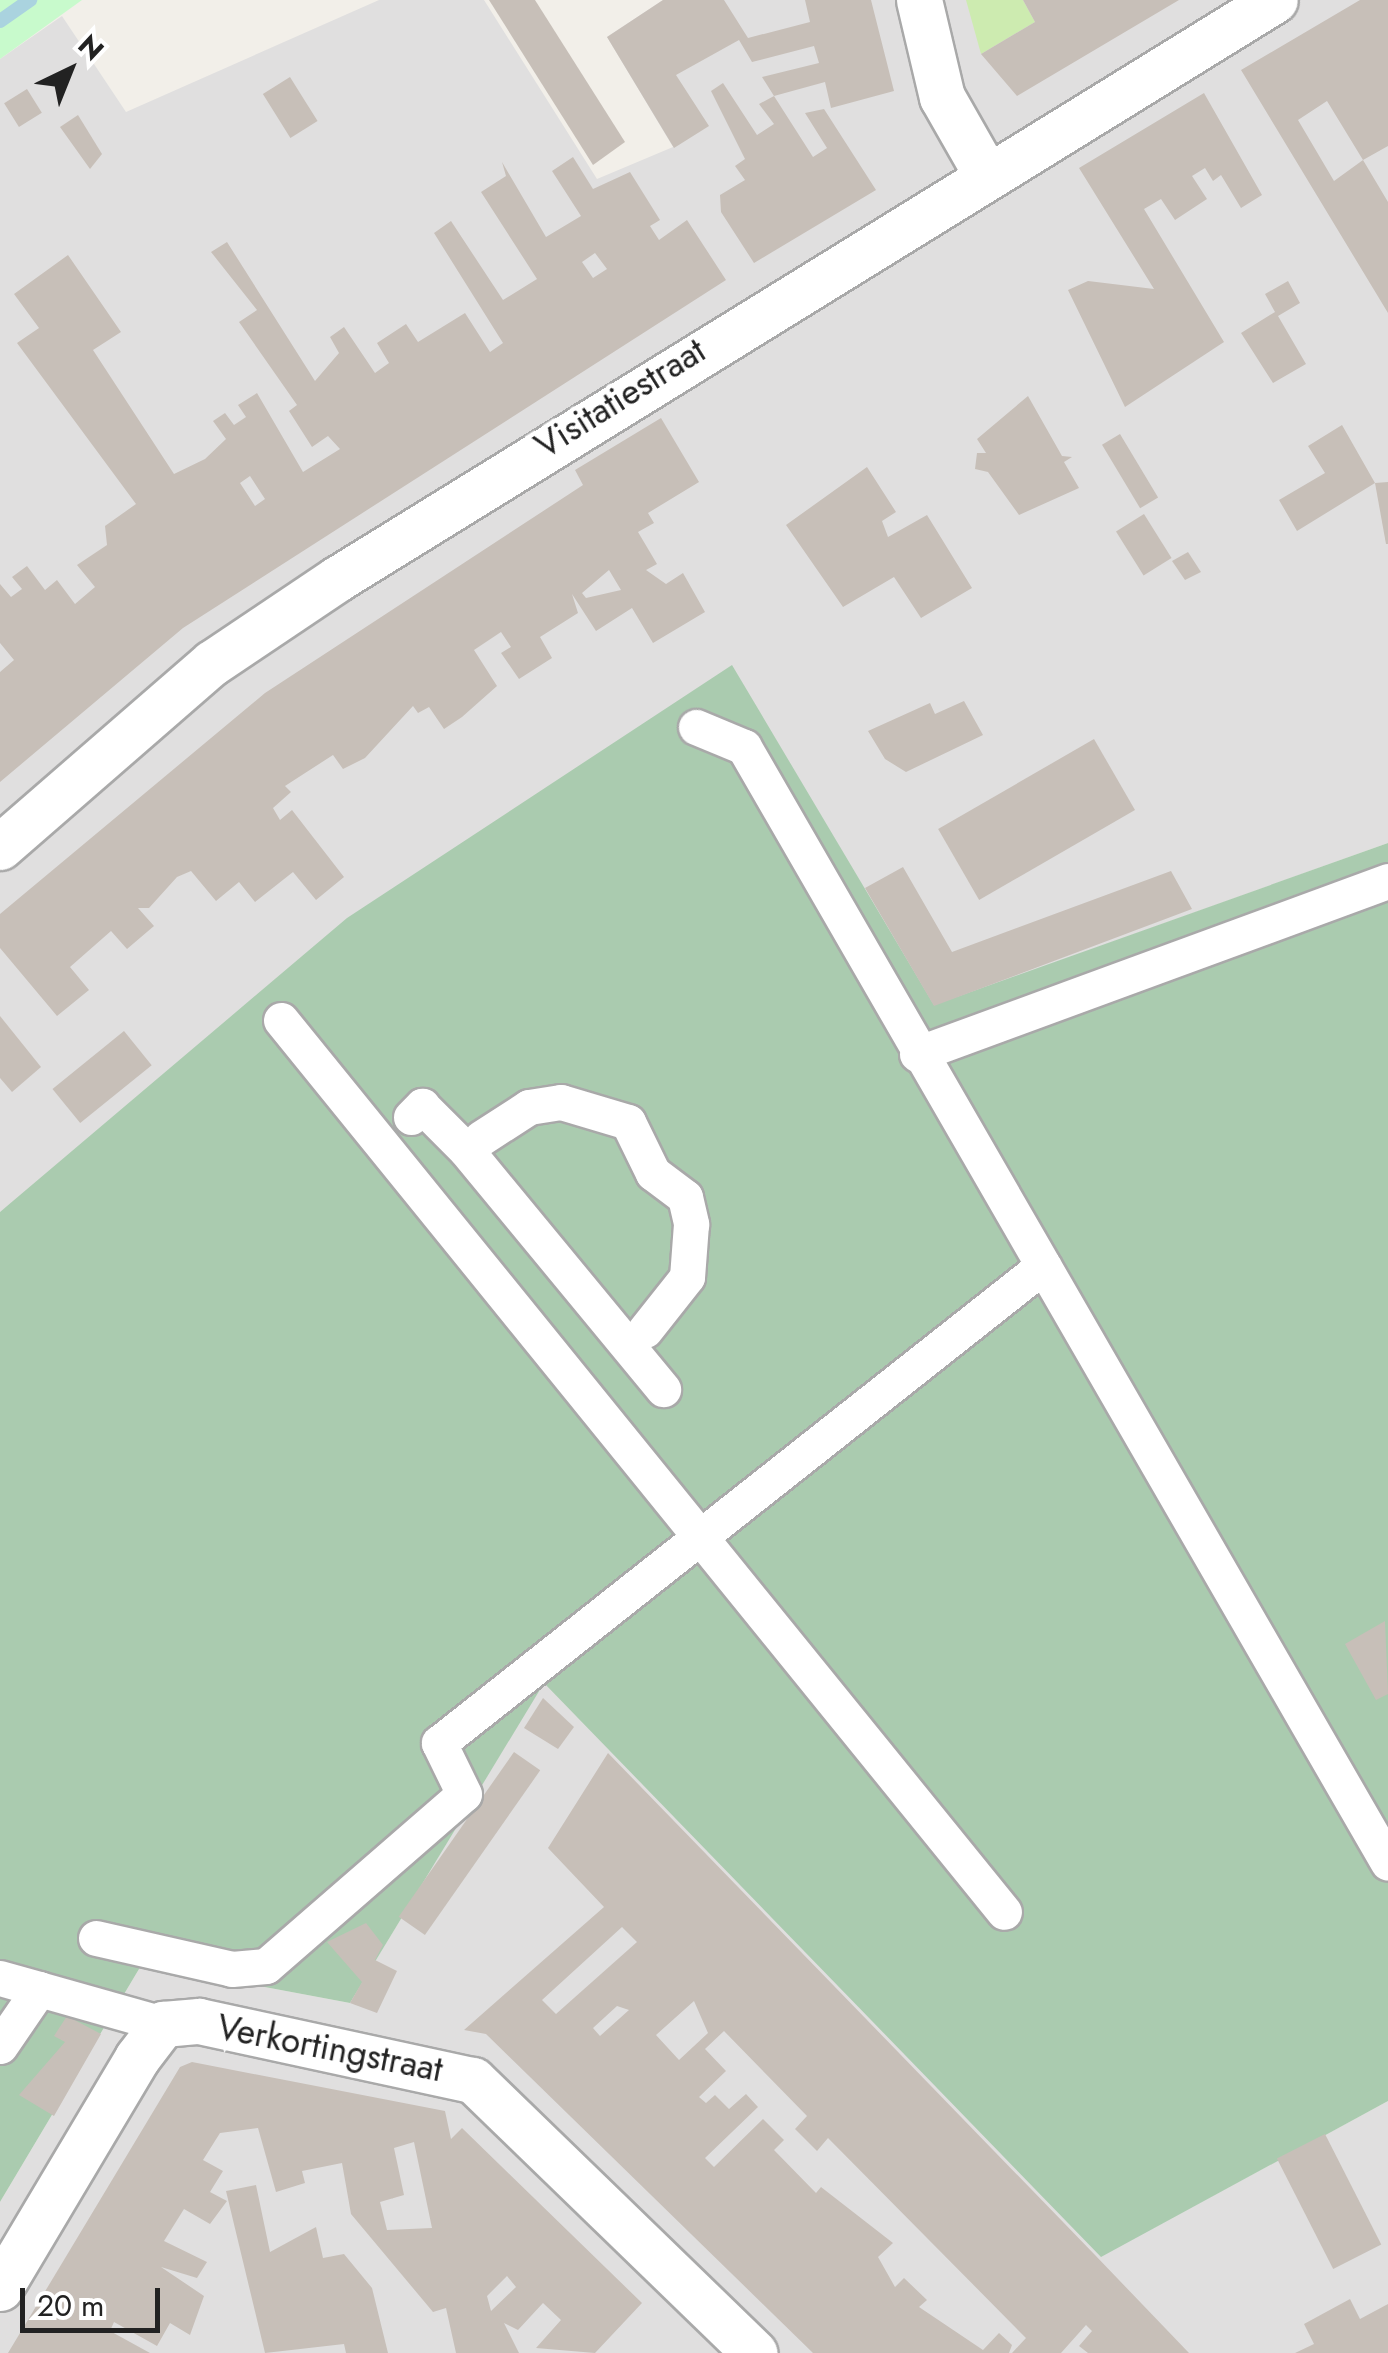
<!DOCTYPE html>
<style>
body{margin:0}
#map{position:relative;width:1388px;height:2353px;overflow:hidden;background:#f2efe9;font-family:Jost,sans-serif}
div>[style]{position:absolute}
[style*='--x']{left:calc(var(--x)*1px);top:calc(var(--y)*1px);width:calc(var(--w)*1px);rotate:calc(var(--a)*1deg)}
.residential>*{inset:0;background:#e0dfdf}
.grass>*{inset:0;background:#cdebb0}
.cemetery>*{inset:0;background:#aacbaf}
.park>*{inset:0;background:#c8facc}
.stream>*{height:14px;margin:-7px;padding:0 7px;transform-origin:7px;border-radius:7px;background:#aad3df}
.building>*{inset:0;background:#c7bfb8;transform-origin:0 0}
.roads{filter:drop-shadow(2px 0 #a9a9a9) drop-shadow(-2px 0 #a9a9a9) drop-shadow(0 2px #a9a9a9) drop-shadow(0 -2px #a9a9a9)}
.pedestrian>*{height:35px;margin:-17.5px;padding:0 17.5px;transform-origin:17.5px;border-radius:17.5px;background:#fff}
.minor>*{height:45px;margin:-22.5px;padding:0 22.5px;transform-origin:22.5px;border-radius:22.5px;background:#fff}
span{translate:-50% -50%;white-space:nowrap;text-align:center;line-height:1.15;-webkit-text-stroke:9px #fff;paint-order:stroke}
.street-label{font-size:35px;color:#222}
.north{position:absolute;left:20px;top:20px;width:100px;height:100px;-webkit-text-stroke:8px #fff;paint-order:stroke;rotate:43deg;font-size:28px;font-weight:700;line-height:40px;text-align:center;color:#222}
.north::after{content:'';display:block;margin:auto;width:35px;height:45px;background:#222;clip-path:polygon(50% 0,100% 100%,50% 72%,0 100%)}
.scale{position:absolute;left:20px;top:2288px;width:140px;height:45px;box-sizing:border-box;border:5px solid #222;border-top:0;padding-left:12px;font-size:30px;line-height:35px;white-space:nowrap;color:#222;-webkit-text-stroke:8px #fff;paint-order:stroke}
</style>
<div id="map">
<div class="residential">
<div style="clip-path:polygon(379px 0,484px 0,597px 179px,673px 147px,607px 37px,663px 0,1388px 0,1388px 843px,934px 1006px,732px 666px,0 1212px,0 59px,62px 16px,126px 112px)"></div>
<div style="clip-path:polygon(544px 1682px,1101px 2256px,1388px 2101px,1388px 2353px,0 2353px,0 2202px,142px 1964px,350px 2003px)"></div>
</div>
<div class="grass">
<div style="clip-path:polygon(966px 0,1023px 0,1035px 22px,981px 54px)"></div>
</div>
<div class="cemetery">
<div style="clip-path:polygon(732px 665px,934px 1005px,1388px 843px,1388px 2101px,1101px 2257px,544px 1683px,350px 2003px,142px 1964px,0 2202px,0 1212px,347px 918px)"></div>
</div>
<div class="park">
<div style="clip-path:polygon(0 0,82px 0,0 59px)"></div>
</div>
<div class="stream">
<div style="--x:0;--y:21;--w:37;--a:-35"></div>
</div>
<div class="building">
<div style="clip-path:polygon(489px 0,535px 0,625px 142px,593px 165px)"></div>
<div style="clip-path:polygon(663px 0,724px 0,748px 38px,810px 22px,805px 0,871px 0,894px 91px,831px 108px,825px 82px,774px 96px,813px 157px,827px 148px,805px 113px,824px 109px,876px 190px,754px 263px,721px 212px,720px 195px,745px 180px,735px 166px,745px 159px,711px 91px,723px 83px,757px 135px,774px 124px,759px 104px,774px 96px,762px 77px,819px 63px,814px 46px,752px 62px,739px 40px,676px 75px,709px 126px,674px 148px,607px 37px)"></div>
<div style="clip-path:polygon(1023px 0,1179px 0,1017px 96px,981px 54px,1035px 22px)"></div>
<div style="clip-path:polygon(1360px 0,1388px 0,1388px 146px,1363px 160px,1327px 101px,1298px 120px,1334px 181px,1363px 160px,1388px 202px,1388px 313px,1241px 70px)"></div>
<div style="left:290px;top:77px;width:52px;height:32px;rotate:58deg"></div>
<div style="left:27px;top:89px;width:28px;height:27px;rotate:58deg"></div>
<div style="clip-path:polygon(1204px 93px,1262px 195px,1241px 208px,1221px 175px,1213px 181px,1205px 168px,1192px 176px,1207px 199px,1175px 220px,1161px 199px,1144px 209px,1224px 342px,1125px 407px,1068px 290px,1088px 281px,1154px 289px,1079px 168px)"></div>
<div style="clip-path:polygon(78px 115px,102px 154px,90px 169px,60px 127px)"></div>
<div style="clip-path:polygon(evenodd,573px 157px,593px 189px,630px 172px,660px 220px,650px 226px,659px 240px,687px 220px,726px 280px,183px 628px,0 782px,0 672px,14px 660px,0 643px,0 584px,11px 597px,22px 589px,12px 577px,27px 566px,45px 590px,57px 580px,75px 604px,95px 587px,77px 565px,107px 545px,105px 526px,136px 504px,17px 343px,39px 328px,14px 294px,68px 255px,121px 332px,93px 350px,174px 474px,205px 459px,226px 439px,213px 421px,225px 413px,234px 425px,246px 417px,238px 405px,257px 393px,303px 472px,340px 449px,328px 436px,312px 447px,289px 411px,297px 405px,239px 322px,257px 310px,211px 252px,227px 242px,315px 381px,339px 353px,330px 337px,344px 327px,375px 373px,389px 363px,377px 343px,406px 324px,418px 342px,465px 313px,490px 352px,503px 343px,434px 233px,451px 221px,503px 300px,537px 279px,481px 192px,506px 176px,502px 162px,546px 237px,581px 216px,552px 171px,573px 157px,595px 253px,607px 269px,593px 278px,582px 262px,595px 253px,573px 157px,250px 476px,265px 499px,255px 506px,240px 483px,250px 476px)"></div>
<div style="clip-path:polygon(1288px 281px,1300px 303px,1278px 316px,1306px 364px,1273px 383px,1241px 333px,1275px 312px,1265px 294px)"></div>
<div style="clip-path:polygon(1028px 396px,1062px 456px,1072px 457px,1064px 462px,1079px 488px,1019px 515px,988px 472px,975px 469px,977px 453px,986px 453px,977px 439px)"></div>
<div style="clip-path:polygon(evenodd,661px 418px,699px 482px,648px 513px,654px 523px,638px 532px,657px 564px,646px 570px,666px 584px,683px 573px,705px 612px,653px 643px,632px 608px,596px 631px,572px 594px,578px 613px,540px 637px,552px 658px,519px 679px,501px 653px,511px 647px,501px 632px,474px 650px,497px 686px,462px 717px,444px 729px,429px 707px,418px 713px,413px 706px,365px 758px,343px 769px,333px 755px,285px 786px,291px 792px,273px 808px,280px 820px,292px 810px,344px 877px,316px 900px,293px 872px,255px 902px,239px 882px,216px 901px,191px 871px,177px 877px,149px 908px,138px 908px,154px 926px,127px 949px,111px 931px,70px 967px,89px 990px,57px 1016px,0 948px,0 914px,265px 693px,583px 485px,575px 470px,661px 418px,609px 570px,621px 590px,586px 598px,582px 593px,609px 570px)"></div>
<div style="clip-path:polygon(1342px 425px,1375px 483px,1297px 531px,1279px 500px,1325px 473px,1308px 446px)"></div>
<div style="left:1120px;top:434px;width:74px;height:21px;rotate:59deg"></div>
<div style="clip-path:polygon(867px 467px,896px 512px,882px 521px,888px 537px,927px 515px,972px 588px,921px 618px,894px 577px,843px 607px,786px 525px)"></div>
<div style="clip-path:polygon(1388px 482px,1388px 544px,1386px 544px,1375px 483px)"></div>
<div style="left:1144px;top:514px;width:52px;height:33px;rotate:58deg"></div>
<div style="clip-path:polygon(1188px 552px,1201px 572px,1185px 580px,1172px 561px)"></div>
<div style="clip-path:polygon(964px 701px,983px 735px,906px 772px,885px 759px,868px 731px,930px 703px,935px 714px)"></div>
<div style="left:1094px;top:739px;width:82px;height:180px;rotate:60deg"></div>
<div style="clip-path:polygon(903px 867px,952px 952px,1171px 871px,1192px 909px,934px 1006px,865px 888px)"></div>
<div style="clip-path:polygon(0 1016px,41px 1067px,12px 1092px,0 1078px)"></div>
<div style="left:124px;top:1031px;width:44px;height:92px;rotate:51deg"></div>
<div style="clip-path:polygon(1385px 1621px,1388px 1694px,1376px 1700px,1345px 1644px)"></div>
<div style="clip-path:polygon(543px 1698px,574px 1727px,558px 1749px,524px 1728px)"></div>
<div style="left:514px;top:1752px;width:32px;height:201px;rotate:35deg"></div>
<div style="clip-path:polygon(evenodd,608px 1753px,1095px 2255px,1189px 2353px,1088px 2353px,1079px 2346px,1092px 2331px,1086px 2325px,1061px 2353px,1012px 2353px,1026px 2338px,828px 2138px,817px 2151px,795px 2129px,807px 2116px,724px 2031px,705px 2049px,726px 2071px,699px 2097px,706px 2103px,715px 2095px,729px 2109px,746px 2094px,758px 2107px,705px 2158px,714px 2167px,763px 2119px,784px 2140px,774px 2150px,816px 2193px,821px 2187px,893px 2243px,878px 2257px,895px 2287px,904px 2278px,927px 2300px,919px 2307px,983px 2350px,999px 2333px,1012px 2345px,1009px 2353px,813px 2353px,486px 2034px,464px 2030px,604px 1907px,548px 1848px,608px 1753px,622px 1927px,637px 1942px,556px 2014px,542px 2000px,622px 1927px,608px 1753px,694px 2001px,708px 2033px,679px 2060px,656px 2035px,694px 2001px,608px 1753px,617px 2006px,629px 2010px,600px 2036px,593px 2028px,617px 2006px)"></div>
<div style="clip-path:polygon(366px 1923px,383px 1945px,375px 1960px,397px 1971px,377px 2013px,350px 2003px,362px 1982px,327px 1942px)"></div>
<div style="clip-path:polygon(67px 2016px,101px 2034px,54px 2116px,19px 2095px,65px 2042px,54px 2036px)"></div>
<div style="clip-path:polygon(evenodd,192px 2062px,445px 2111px,451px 2139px,462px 2128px,642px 2303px,595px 2353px,536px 2348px,561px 2320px,543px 2303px,518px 2330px,504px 2323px,519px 2353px,456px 2353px,446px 2308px,433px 2312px,351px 2214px,342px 2163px,302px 2171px,305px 2183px,276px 2192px,258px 2128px,220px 2133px,203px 2160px,223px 2171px,210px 2192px,227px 2201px,210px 2224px,184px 2209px,164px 2241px,207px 2262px,197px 2278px,161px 2267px,204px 2296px,190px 2335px,170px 2323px,157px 2346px,114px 2322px,110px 2331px,150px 2353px,8px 2353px,180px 2067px,192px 2062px,414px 2142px,432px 2228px,387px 2230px,380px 2202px,404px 2195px,394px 2148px,414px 2142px,192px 2062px,507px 2276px,516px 2287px,491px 2311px,487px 2296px,507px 2276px)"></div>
<div style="left:1325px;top:2134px;width:124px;height:54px;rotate:63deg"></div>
<div style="clip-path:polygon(256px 2185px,270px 2252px,316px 2227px,323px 2258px,344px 2254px,372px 2288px,388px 2353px,346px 2353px,344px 2344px,265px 2353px,226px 2191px)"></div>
<div style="clip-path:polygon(1350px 2299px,1360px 2319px,1388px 2304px,1388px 2353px,1295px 2353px,1314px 2344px,1304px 2324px)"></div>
</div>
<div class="roads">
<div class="pedestrian">
<div style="--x:696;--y:727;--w:52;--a:22.6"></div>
<div style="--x:744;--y:747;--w:1288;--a:60.01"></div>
<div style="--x:281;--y:1020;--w:1148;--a:50.97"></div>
<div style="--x:917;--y:1054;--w:502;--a:-20.17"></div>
<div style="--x:411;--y:1117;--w:16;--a:-45"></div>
<div style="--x:422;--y:1106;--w:62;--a:45"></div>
<div style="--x:466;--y:1150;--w:310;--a:50.5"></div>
<div style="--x:481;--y:1138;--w:57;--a:-32.9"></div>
<div style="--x:529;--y:1107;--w:32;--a:-9"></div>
<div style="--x:561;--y:1102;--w:70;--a:16.6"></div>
<div style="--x:628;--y:1122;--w:57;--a:63.9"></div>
<div style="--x:653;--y:1173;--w:40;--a:37"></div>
<div style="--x:685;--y:1197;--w:28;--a:77"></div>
<div style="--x:691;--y:1224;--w:53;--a:94.3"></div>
<div style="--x:687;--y:1277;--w:68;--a:128.4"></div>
<div style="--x:96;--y:1938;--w:139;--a:12.8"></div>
<div style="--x:232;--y:1969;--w:34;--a:-5"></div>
<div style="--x:266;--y:1966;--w:262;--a:-41"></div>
<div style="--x:464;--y:1794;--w:57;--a:-116.1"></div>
<div style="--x:439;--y:1743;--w:770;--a:-38.3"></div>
<div style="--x:0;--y:1978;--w:41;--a:15.8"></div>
<div style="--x:0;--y:2046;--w:69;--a:-55.6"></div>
<div style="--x:39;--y:1989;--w:129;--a:15.8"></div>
</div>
<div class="minor">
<div style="--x:919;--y:0;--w:100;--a:76.7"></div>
<div style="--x:942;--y:97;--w:91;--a:60.3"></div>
<div style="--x:0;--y:847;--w:281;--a:-41"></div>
<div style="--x:212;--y:663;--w:151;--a:-33.9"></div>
<div style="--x:337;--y:579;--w:1102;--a:-31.69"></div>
<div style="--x:0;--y:2288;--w:268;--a:-59.2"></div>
<div style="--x:137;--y:2058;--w:43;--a:-52.6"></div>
<div style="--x:163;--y:2024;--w:36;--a:-5"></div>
<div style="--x:199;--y:2021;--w:280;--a:12.2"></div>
<div style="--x:473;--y:2080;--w:392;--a:44.1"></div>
</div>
</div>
<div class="street-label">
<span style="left:620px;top:398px;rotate:-32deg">Visitatiestraat</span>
<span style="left:330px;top:2048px;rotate:11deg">Verkortingstraat</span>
</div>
<div class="north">N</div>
<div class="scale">20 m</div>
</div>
